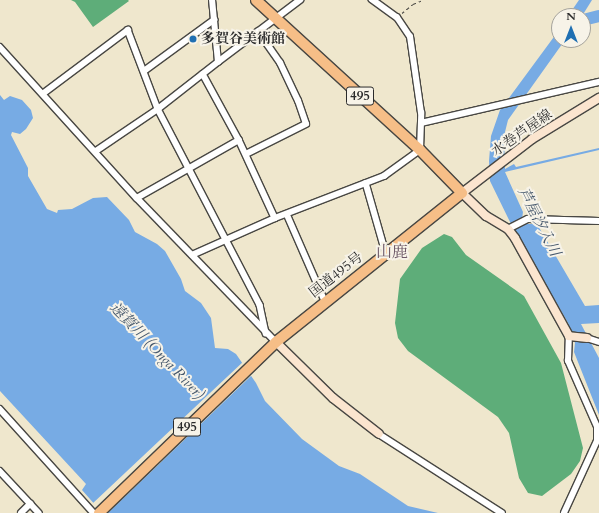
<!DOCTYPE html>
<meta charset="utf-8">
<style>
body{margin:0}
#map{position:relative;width:599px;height:513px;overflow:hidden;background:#efe7cd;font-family:Cardo,"Noto Serif JP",serif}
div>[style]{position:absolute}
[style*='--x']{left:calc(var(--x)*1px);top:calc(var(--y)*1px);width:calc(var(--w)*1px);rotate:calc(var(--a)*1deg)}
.forest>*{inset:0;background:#5ead79}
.water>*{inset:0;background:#77abe4}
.pier>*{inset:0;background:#efe7cd}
.river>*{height:12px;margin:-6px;padding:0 6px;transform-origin:6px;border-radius:6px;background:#77abe4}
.path>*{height:1px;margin-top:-0.5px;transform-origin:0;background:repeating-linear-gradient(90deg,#484743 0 3px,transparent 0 6px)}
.roads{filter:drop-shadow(1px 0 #484743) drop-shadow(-1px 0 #484743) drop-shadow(0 1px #484743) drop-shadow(0 -1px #484743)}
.street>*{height:5.5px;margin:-2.75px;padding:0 2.75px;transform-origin:2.75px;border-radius:2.75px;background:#fff}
.secondary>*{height:8px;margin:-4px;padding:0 4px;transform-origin:4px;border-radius:4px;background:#fbe5cf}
.highway>*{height:10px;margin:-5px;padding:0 5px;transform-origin:5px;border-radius:5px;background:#f6be87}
.dots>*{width:11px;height:11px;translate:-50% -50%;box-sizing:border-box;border:2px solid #f7f3e8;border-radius:50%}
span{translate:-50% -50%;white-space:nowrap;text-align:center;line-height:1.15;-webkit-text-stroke:4px #f7f3e8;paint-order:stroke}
.shield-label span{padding:1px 3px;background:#f7f3e8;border:1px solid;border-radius:3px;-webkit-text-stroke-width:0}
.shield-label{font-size:13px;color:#2b2b2b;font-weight:700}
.poi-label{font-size:14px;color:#2b2b2b;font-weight:700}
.left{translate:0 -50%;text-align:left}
.street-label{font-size:14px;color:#2b2b2b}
.water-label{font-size:15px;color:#46586c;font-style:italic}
.quarter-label{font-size:16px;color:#6d5868}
.north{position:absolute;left:551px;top:8px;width:40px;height:40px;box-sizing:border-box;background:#f7f3e8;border:1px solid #a5a39c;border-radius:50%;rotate:0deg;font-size:11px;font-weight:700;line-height:16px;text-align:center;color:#2b2b2b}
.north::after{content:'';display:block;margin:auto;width:14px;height:18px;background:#1f6fb2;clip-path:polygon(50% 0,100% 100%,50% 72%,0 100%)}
</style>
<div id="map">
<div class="forest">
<div style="clip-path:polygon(71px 0,128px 0,129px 1px,93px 27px,75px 2px)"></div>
<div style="clip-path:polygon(444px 234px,452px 237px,466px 255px,524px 296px,561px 363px,583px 448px,580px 461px,571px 474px,542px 496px,528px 493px,519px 478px,509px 433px,498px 417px,408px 351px,398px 338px,395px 323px,400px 279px,422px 248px)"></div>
</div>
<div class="water">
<div style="clip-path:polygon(579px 0,592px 0,582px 16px,568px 16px)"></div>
<div style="clip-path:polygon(559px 30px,559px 40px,565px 40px,508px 120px,504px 136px,505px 169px,514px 164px,516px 167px,599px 148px,599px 150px,505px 172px,523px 212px,522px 219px,528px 224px,537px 224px,585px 306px,599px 305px,599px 323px,581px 324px,599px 358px,599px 415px,574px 352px,575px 343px,568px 323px,511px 224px,490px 181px,489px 161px,491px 136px,500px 110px)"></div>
<div style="clip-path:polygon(0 95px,4px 100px,10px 96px,22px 100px,31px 110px,33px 118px,26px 129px,20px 134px,12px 132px,11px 135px,28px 168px,28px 176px,47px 209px,57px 213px,58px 210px,72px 209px,93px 198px,107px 197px,129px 220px,135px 232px,157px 244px,165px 251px,181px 279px,185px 291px,201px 303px,211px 318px,215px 348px,228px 349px,236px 354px,256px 383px,265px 401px,302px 439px,339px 466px,360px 474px,408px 506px,438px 513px,92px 513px,97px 507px,82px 490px,86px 484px,0 391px)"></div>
</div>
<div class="pier">
<div style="clip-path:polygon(244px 361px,253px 374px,108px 513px,90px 512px,95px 507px,92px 504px)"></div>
</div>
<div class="river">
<div style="--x:583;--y:20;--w:16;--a:-14"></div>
</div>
<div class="path">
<div style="--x:402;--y:13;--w:14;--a:-39"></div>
<div style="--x:413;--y:4;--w:11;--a:-22"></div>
</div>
<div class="roads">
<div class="street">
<div style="--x:0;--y:47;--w:204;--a:47.8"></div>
<div style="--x:137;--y:198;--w:200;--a:46"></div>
<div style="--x:218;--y:62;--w:103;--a:-37.1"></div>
<div style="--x:144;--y:71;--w:87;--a:-36.1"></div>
<div style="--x:203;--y:74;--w:75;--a:61.4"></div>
<div style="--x:239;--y:140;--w:86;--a:65.2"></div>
<div style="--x:44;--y:93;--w:105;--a:-36.9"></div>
<div style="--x:128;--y:30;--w:85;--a:69.2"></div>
<div style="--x:158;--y:109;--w:221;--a:62.5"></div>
<div style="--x:260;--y:305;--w:29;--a:78"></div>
<div style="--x:421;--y:123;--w:183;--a:-13"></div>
<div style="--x:96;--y:151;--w:75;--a:-34.1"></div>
<div style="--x:158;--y:109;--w:76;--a:-38.1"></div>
<div style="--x:218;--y:62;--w:62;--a:-95.5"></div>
<div style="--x:246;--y:154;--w:67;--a:-26.6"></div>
<div style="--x:306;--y:124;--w:24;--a:-109"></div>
<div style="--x:298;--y:101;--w:42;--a:-115.3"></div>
<div style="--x:280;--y:63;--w:38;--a:-125"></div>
<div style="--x:366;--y:183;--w:73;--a:74.1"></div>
<div style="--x:137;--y:198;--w:117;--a:-29.6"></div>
<div style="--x:287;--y:214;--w:95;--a:66.4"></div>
<div style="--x:508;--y:229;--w:22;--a:-27"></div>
<div style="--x:528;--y:219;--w:71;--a:1.6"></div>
<div style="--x:192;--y:255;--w:91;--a:-24"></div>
<div style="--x:275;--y:218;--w:117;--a:-21.1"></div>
<div style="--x:384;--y:176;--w:44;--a:-35.8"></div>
<div style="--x:420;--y:150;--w:37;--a:-88"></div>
<div style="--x:421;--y:113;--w:77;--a:-98.2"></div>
<div style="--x:410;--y:37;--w:23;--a:-124"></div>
<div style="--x:397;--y:18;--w:31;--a:-144"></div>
<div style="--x:587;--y:338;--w:13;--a:18"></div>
<div style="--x:0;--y:409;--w:140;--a:47.9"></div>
<div style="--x:379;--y:434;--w:146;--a:32.7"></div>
<div style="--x:0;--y:471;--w:57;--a:47.1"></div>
<div style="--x:21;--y:513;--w:13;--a:-45"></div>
<div style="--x:564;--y:513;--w:79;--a:-65.4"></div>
<div style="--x:597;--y:441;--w:14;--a:-90"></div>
<div style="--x:597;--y:427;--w:72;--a:-113.7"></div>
<div style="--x:568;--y:361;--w:25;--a:-88"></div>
</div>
<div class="secondary">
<div style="--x:587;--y:338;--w:18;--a:-174"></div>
<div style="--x:569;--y:336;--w:112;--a:-118.9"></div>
<div style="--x:515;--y:238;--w:11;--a:-128"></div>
<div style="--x:508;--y:229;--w:26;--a:-149"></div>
<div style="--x:486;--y:216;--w:33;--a:-136"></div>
<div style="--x:462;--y:193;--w:88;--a:-37.6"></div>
<div style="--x:532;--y:139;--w:79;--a:-31.5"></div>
<div style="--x:276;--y:342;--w:80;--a:44.5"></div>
<div style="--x:333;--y:398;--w:58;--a:38"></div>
</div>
<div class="highway">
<div style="--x:99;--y:513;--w:246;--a:-44"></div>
<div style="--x:276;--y:342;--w:238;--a:-38.7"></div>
<div style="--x:462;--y:193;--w:60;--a:-134.3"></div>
<div style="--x:420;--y:150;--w:222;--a:-137.6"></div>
</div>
</div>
<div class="dots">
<div style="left:193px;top:39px;background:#1f6fb2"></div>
</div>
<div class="shield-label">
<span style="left:360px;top:96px">495</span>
<span style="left:187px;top:427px">495</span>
</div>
<div class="poi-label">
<span class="left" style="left:201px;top:39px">多賀谷美術館</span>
</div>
<div class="street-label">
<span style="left:522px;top:133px;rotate:-35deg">水巻芦屋線</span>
<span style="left:336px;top:275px;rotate:-38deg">国道495号</span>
</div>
<div class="water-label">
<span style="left:539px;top:222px;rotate:63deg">芦屋汐入川</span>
<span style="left:157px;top:351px;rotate:46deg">遠賀川 (Onga River)</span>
</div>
<div class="quarter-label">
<span style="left:392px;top:252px">山鹿</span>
</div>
<div class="north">N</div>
</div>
